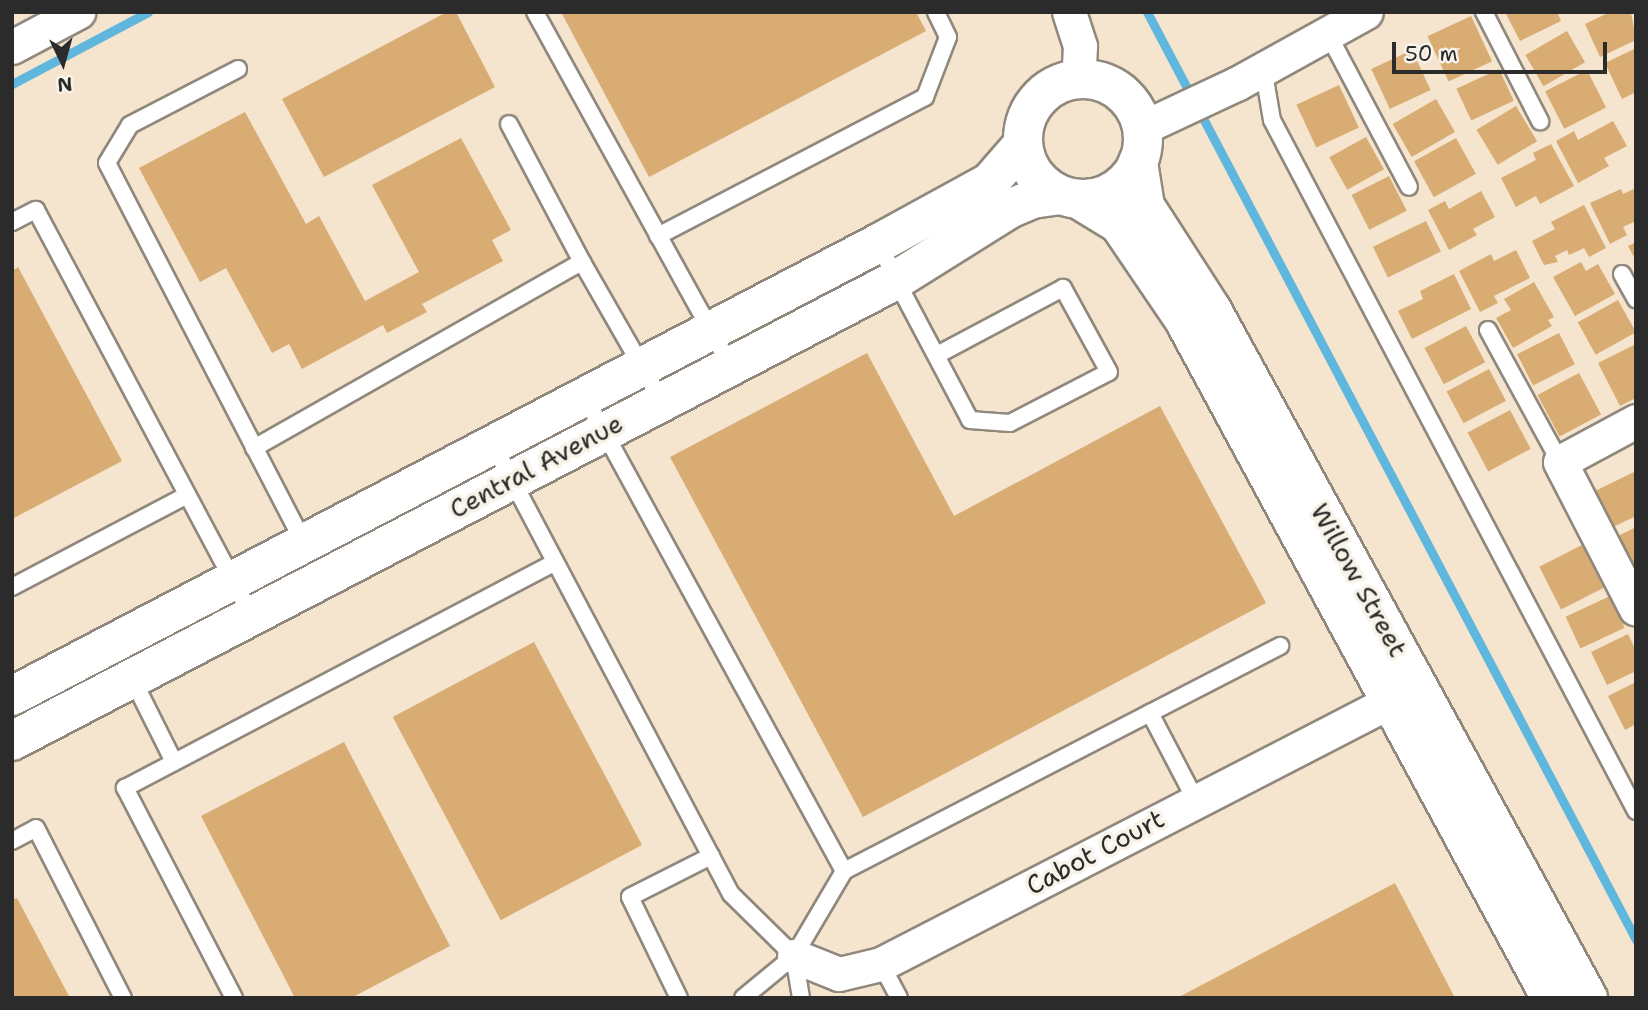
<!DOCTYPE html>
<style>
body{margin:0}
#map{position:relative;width:1648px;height:1010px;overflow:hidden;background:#f5e4ce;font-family:"Shantell Sans",sans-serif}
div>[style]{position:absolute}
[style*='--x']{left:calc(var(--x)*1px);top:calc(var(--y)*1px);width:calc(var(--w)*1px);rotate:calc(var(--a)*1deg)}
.stream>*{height:9px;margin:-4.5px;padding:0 4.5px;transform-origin:4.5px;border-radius:4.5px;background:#60b7dd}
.building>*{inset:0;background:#d8ac73;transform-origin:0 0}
.roads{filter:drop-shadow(2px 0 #90887c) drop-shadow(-2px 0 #90887c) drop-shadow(0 2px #90887c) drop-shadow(0 -2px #90887c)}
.lane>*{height:16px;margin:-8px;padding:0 8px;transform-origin:8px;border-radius:8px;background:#fff}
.street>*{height:33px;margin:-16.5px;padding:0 16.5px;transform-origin:16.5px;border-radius:16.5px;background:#fff}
.secondary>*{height:38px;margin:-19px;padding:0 19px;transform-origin:19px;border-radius:19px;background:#fff}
.secondary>.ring{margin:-19px;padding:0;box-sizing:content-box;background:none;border:38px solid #fff;border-radius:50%}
span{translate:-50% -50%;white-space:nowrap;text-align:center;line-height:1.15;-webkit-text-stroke:7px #f7f3e8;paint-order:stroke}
.street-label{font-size:26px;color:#2b2b2b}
.frame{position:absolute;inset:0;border:14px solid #2b2b2b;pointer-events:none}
.north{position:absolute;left:28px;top:28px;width:70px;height:70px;-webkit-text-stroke:5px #f7f3e8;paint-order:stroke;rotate:175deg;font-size:19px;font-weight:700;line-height:28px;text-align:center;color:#2b2b2b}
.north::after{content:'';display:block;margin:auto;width:24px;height:32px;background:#2b2b2b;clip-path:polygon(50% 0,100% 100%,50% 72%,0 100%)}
.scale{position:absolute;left:1392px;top:42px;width:215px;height:32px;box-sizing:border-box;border:4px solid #2b2b2b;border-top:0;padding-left:9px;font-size:21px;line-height:24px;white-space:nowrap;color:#2b2b2b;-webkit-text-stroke:5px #f7f3e8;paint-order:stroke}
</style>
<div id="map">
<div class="stream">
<div style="--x:1147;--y:12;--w:1049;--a:62.21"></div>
<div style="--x:12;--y:84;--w:154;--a:-27.9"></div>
</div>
<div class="building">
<div style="clip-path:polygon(447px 12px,456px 12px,495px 87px,324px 177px,282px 99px)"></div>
<div style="clip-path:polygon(561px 12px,916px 12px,926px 31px,649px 177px)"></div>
<div style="clip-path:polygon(1505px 12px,1557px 12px,1561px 21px,1520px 41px)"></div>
<div style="clip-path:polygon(1610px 12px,1631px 12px,1636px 40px,1600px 57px,1585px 24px)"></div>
<div style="left:1471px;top:16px;width:50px;height:48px;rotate:65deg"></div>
<div style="left:1567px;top:31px;width:36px;height:48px;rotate:60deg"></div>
<div style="clip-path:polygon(1636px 48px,1636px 92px,1622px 99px,1605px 63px)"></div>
<div style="left:1412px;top:50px;width:44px;height:45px;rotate:65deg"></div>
<div style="left:1499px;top:69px;width:35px;height:47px;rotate:65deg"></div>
<div style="left:1587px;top:70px;width:42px;height:47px;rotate:63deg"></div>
<div style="left:1339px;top:85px;width:47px;height:47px;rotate:65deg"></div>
<div style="left:1436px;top:99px;width:38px;height:50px;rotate:60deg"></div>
<div style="left:1516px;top:106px;width:41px;height:46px;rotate:59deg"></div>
<div style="clip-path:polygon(245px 112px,306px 224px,319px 216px,365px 301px,419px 272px,372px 185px,461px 138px,511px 230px,492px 240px,503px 261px,422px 304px,427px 312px,387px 333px,383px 325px,302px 369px,289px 344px,272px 353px,226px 268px,200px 282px,139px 168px)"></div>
<div style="clip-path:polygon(1613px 121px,1627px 146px,1604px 158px,1609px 166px,1578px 183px,1556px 141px,1574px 131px,1578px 140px)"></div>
<div style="left:1366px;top:137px;width:37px;height:42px;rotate:61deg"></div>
<div style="left:1456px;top:138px;width:41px;height:48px;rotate:61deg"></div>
<div style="clip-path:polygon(1551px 144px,1574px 186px,1540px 204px,1536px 196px,1516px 207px,1501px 178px,1536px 160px,1533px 153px)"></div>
<div style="left:1389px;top:176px;width:39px;height:42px;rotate:63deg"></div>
<div style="clip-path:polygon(1636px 188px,1636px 221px,1623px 227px,1627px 235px,1610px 244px,1590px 203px,1621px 189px,1623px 194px)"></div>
<div style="clip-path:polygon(1481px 191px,1495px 217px,1473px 229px,1477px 235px,1449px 250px,1428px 210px,1445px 201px,1449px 209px)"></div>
<div style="clip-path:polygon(1584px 205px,1606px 248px,1589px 257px,1584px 248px,1569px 255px,1567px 250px,1555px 256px,1558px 262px,1544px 265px,1532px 241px,1555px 229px,1551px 222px)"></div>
<div style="left:1426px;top:221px;width:34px;height:59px;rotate:64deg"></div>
<div style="clip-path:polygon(1636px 242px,1636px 261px,1628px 246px)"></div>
<div style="clip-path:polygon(1516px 250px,1530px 278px,1494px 296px,1498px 303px,1480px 312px,1459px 271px,1491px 254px,1494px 261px)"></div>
<div style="clip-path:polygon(1581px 262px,1586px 271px,1598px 264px,1615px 294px,1575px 316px,1553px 277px)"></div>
<div style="clip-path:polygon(18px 267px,122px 461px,12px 519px,12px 271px)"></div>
<div style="clip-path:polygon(1454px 274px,1471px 309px,1412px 339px,1398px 311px,1423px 299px,1420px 291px)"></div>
<div style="clip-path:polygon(1534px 282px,1554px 317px,1548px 320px,1552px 326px,1513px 348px,1496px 318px,1511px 310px,1504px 299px)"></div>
<div style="left:1618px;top:300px;width:37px;height:46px;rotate:61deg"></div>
<div style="left:1466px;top:326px;width:41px;height:47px;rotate:62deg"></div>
<div style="left:1559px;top:333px;width:35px;height:47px;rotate:63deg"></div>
<div style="clip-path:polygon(1636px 344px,1636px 398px,1620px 406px,1598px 363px)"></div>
<div style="clip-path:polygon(867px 353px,954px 516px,1160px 406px,1266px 603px,863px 817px,670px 457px)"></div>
<div style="left:1489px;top:369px;width:36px;height:48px;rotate:62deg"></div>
<div style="left:1579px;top:373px;width:47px;height:47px;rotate:62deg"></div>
<div style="left:1510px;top:410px;width:44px;height:48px;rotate:62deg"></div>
<div style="clip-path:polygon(1634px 472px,1636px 516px,1611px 528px,1593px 492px)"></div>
<div style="clip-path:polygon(1636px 527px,1636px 568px,1630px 571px,1614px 538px)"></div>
<div style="left:1582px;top:545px;width:48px;height:48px;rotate:63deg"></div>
<div style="left:1610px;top:596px;width:35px;height:49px;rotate:65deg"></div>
<div style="clip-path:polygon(1628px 634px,1636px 651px,1636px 671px,1607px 685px,1591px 652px)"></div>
<div style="left:534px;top:642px;width:230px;height:160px;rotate:62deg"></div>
<div style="clip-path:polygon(1636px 682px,1636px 724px,1625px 730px,1608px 696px)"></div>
<div style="clip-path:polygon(344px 742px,450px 946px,351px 998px,295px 998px,201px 816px)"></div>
<div style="clip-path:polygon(1395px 883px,1455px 998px,1177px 998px)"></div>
<div style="clip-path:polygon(17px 898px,70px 998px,12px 998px,12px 900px)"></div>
</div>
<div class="roads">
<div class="lane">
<div style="--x:535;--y:12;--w:403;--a:61.1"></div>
<div style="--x:1484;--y:12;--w:123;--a:62.8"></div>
<div style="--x:1327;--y:32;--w:175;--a:62.1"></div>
<div style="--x:1263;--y:67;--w:54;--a:80.4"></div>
<div style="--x:1272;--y:120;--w:781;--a:62.22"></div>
<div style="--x:238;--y:69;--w:122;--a:152.6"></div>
<div style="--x:130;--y:125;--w:44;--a:121.2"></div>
<div style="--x:107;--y:163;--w:426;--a:62.6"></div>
<div style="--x:12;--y:222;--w:27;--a:-27"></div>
<div style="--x:36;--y:210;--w:458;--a:62"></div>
<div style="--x:658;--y:236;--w:301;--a:-27.5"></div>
<div style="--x:925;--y:97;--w:64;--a:-69"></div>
<div style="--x:948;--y:37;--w:28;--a:-116"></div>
<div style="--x:879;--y:243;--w:41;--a:65.3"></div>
<div style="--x:896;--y:280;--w:158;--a:62.1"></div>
<div style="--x:970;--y:420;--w:40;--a:4.3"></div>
<div style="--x:1010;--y:423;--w:111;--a:-27.3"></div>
<div style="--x:1109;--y:372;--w:96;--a:-118.7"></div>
<div style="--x:1063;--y:288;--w:143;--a:152"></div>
<div style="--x:582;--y:262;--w:159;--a:60.2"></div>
<div style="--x:1622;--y:274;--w:29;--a:61"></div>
<div style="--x:1488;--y:330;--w:150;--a:61.4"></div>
<div style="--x:585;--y:397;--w:540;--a:61.35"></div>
<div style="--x:493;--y:444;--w:509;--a:62.13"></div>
<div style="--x:731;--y:894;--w:88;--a:44.5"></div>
<div style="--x:794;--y:956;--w:43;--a:80.5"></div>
<div style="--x:254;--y:448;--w:377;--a:-29.6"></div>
<div style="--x:582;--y:262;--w:156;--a:-117.9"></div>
<div style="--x:12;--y:587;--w:195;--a:-27.7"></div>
<div style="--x:131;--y:676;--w:96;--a:63.4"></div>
<div style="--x:1150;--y:713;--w:97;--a:62.4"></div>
<div style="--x:12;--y:841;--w:27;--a:-28"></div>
<div style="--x:36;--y:828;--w:191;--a:62.9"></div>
<div style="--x:881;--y:964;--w:38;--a:62"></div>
<div style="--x:234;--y:998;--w:237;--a:-117.4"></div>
<div style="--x:125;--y:788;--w:484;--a:-27.7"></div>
<div style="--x:679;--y:998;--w:112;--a:-115.9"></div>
<div style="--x:630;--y:897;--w:91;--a:-26.8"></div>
<div style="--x:743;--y:998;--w:66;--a:-39.5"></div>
<div style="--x:794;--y:956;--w:99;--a:-59.5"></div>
<div style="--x:844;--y:871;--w:491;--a:-27.3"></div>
</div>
<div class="street">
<div style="--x:1069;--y:12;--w:36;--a:72"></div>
<div style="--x:1080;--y:46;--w:34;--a:93"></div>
<div style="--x:12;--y:47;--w:75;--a:-27.9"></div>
<div style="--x:1142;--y:128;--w:106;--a:-25.1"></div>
<div style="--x:1238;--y:83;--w:146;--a:-29"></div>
<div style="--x:1636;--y:421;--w:86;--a:151.7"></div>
<div style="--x:1560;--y:462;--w:165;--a:62.7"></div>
<div style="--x:794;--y:956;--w:48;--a:21.8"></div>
<div style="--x:839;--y:974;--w:43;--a:-13.4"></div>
<div style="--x:881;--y:964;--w:574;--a:-27.28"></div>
</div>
<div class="secondary">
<div class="ring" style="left:1023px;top:79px;width:82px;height:82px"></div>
<div style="--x:1138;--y:162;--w:45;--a:81"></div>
<div style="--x:1145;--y:206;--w:124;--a:57.2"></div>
<div style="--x:1212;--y:310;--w:784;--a:61.34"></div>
<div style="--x:1078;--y:199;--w:48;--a:31.4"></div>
<div style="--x:1119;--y:224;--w:114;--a:55.8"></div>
<div style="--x:1183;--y:318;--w:773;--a:61.58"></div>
<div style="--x:12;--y:696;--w:978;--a:-27.59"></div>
<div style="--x:879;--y:243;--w:127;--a:-28.8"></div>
<div style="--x:990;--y:182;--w:50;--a:-49"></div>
<div style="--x:12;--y:741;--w:997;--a:-27.54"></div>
<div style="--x:896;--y:280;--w:133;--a:-32.1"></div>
<div style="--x:1009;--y:209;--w:25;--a:-23"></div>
<div style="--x:1032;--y:199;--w:29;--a:-8"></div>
</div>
</div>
<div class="street-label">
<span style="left:536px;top:466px;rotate:-28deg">Central Avenue</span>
<span style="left:1359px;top:580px;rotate:61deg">Willow Street</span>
<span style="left:1095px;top:852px;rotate:-28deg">Cabot Court</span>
</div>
<div class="frame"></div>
<div class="north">N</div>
<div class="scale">50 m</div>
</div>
